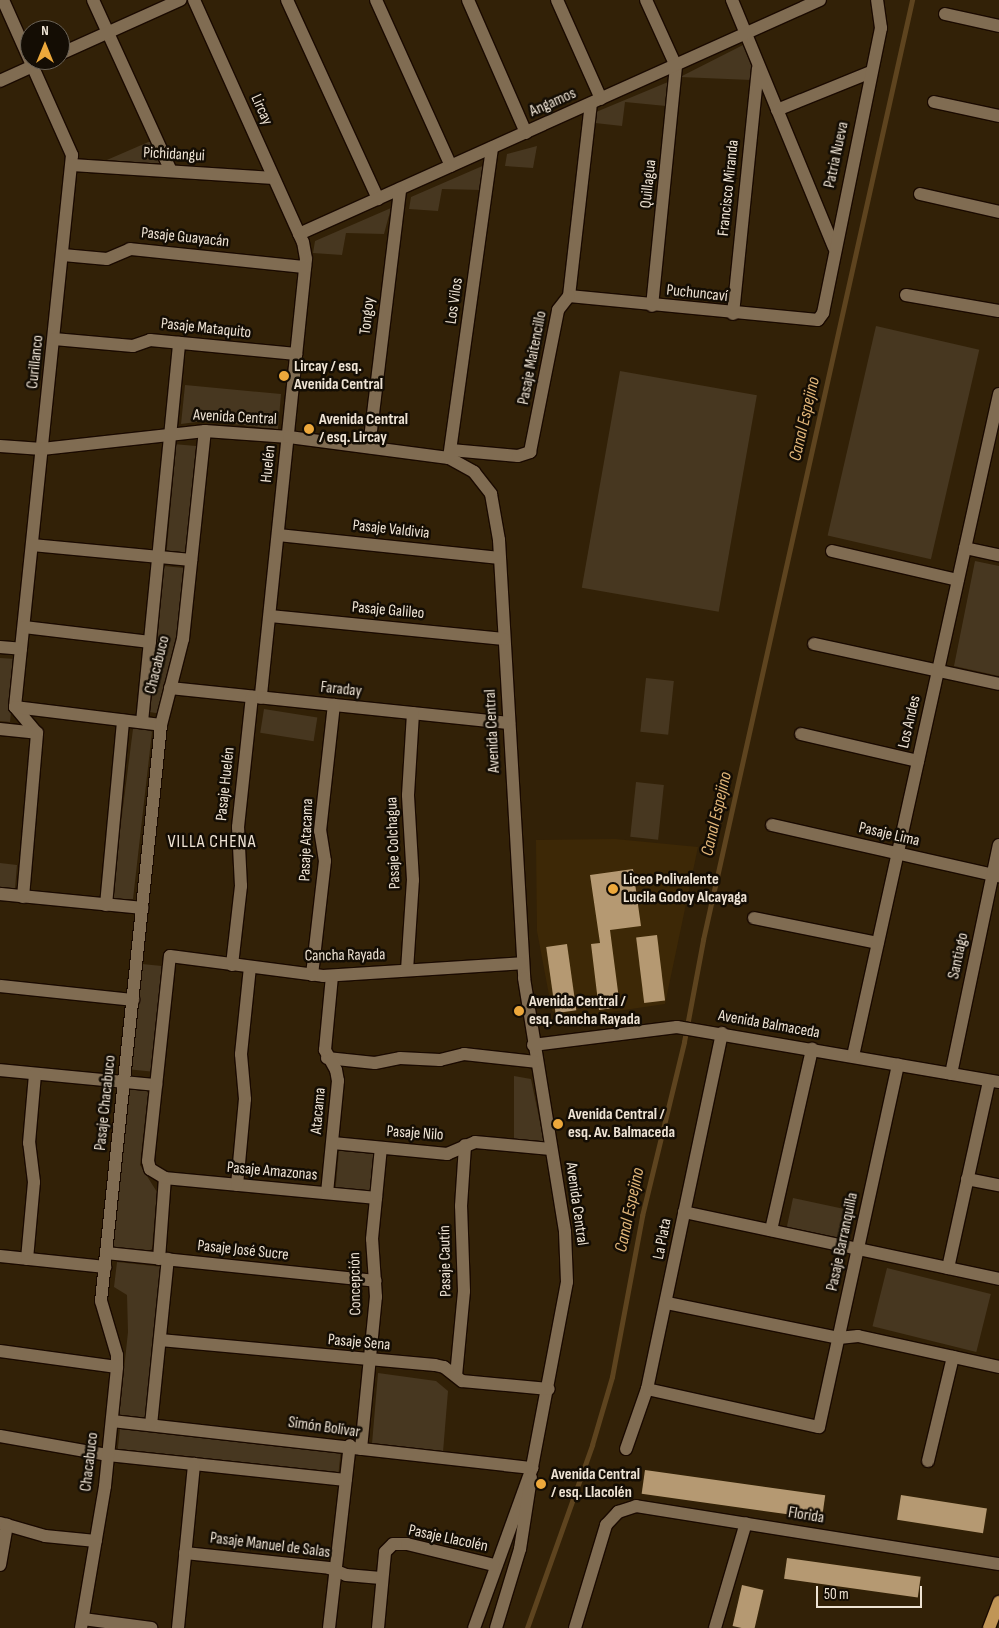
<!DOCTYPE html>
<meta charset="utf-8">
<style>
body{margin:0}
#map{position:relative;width:999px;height:1628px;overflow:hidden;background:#322107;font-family:"Sofia Sans Condensed",sans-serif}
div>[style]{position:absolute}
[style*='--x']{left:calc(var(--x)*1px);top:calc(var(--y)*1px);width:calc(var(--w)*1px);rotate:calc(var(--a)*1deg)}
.built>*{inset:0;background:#3d2806}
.green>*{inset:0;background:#473720;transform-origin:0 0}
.stream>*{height:4.5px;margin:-2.25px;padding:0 2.25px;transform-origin:2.25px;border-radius:2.25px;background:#5e441f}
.building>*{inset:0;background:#b59972;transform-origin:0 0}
.roads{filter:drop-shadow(1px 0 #1a0a00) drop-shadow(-1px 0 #1a0a00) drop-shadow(0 1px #1a0a00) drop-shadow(0 -1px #1a0a00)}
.minor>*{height:12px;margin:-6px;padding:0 6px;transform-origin:6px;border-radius:6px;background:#806c52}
.major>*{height:12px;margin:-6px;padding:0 6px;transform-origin:6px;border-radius:6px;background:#c09556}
.dots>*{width:14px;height:14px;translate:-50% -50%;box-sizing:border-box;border:2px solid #140d04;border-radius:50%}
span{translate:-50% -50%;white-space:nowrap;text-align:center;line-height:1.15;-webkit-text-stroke:5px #140d04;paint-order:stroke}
.street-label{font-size:16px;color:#eee3d4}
.poi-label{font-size:16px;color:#eee3d4;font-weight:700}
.left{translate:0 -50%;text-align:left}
.water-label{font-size:18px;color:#e2b679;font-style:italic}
.neighbourhood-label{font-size:18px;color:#eee3d4;letter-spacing:1px}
.north{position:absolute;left:20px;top:20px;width:50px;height:50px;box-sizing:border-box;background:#140d04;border:1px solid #6b6357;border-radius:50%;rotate:0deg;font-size:14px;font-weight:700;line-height:20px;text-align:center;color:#eee3d4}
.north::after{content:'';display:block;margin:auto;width:18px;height:22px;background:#eda83b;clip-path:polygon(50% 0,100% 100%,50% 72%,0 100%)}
.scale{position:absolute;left:816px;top:1586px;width:106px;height:22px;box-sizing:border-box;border:2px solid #eee3d4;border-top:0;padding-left:6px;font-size:15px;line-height:18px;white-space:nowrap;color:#eee3d4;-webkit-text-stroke:4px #140d04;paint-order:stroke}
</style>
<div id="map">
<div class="built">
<div style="clip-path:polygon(615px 839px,698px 847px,665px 1004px,570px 1018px,552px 1011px,537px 931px,536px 840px)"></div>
</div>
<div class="green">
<div style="clip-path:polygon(745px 44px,753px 62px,751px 80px,680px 77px)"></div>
<div style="clip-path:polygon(668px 82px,666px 106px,625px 102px,622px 126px,595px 123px,596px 112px)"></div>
<div style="clip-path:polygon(153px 140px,165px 168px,93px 166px)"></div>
<div style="clip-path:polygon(537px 146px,533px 168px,505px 166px,507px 154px)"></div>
<div style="clip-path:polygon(487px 164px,481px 190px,442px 189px,438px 211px,409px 209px,411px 197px)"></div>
<div style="clip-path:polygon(391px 208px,384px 234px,346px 233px,342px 255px,313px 253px,315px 241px)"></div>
<div style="left:876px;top:326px;width:106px;height:215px;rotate:13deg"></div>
<div style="left:620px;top:371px;width:139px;height:220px;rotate:10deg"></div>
<div style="clip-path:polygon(185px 385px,281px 394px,278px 429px,204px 421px,181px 424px)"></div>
<div style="left:196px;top:446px;width:107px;height:20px;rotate:95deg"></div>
<div style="clip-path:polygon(975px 561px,999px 566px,999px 676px,954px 666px)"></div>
<div style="clip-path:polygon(164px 566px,184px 568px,179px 621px,161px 714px,150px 712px)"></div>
<div style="clip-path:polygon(0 658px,16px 659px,10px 722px,0 721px)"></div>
<div style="left:646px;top:678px;width:28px;height:54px;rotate:6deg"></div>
<div style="left:264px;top:709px;width:54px;height:24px;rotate:9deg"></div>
<div style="clip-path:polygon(146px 727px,152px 732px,133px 899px,111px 901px,133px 729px)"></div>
<div style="left:636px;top:782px;width:28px;height:55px;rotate:6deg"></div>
<div style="clip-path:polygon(0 863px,17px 865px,15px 889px,0 888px)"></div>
<div style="left:142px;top:964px;width:20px;height:106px;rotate:6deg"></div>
<div style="clip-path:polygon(514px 1076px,531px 1079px,544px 1142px,514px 1140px)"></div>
<div style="clip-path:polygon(130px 1089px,147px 1091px,148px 1094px,140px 1165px,157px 1192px,152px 1249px,147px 1252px,114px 1250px,111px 1244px,127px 1091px)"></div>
<div style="left:339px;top:1150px;width:37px;height:38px;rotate:5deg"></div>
<div style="left:793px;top:1198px;width:56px;height:32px;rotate:12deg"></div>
<div style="clip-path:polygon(117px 1262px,163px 1267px,147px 1418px,119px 1416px,128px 1332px,127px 1295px,114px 1287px)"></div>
<div style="left:887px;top:1268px;width:107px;height:60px;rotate:14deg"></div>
<div style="clip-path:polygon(378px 1373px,436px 1381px,448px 1391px,443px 1452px,372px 1444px)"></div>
<div style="left:120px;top:1428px;width:222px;height:21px;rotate:6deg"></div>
</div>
<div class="stream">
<div style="--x:527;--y:1628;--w:194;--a:-70.4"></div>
<div style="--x:592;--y:1445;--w:71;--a:-73.6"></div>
<div style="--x:612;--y:1377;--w:164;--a:-79.4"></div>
<div style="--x:642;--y:1216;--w:179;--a:-76.4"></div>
<div style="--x:684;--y:1042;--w:104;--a:-79.4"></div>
<div style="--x:703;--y:940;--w:963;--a:-77.46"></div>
</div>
<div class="building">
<div style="clip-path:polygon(633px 869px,641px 926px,610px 930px,620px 1007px,599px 1010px,591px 944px,600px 943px,590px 875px)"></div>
<div style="left:657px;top:935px;width:66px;height:21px;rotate:83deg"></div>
<div style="left:567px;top:944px;width:67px;height:21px;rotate:82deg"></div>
<div style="left:645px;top:1470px;width:182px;height:24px;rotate:8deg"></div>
<div style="left:901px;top:1495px;width:87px;height:25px;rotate:9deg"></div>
<div style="left:787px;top:1558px;width:135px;height:21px;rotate:8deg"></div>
<div style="left:742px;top:1585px;width:22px;height:42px;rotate:13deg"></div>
</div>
<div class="roads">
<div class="minor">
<div style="--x:3;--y:0;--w:170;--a:66"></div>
<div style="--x:72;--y:155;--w:555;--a:95.9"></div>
<div style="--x:15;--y:707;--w:34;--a:50"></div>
<div style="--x:93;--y:0;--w:188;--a:65.5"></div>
<div style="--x:194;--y:0;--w:265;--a:65.8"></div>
<div style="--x:303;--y:242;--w:17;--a:80"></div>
<div style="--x:306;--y:259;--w:441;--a:95.9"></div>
<div style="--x:287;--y:0;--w:219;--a:65.4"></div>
<div style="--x:376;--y:0;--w:182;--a:65.7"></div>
<div style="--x:468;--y:0;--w:145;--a:66.4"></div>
<div style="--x:557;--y:0;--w:108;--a:66"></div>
<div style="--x:646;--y:0;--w:72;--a:65.6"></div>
<div style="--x:676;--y:66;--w:241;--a:95.7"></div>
<div style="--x:732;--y:0;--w:268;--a:67.6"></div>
<div style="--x:945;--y:14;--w:55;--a:12.5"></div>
<div style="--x:60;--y:54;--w:132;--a:-24.2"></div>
<div style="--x:0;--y:81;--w:51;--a:-24.5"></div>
<div style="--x:934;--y:102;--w:66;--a:12.2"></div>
<div style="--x:777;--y:110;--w:101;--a:-22"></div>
<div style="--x:72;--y:165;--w:202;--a:3.7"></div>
<div style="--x:920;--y:194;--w:81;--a:12.8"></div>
<div style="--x:299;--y:234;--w:571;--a:-24.19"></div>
<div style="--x:63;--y:255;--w:44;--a:5.2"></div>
<div style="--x:107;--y:259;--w:25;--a:-23"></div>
<div style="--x:130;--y:249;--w:176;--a:5.9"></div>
<div style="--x:906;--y:295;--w:94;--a:9.8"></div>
<div style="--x:569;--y:296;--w:250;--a:5.5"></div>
<div style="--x:818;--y:320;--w:9;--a:-54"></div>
<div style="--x:823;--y:313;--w:291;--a:-78.5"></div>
<div style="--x:881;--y:28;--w:28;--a:-98"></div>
<div style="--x:569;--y:296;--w:193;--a:-83.5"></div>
<div style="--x:733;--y:314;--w:247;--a:-84.2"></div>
<div style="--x:54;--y:339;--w:79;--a:5.1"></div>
<div style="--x:133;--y:346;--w:18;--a:-19"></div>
<div style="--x:150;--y:340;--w:147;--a:5.5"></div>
<div style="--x:0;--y:446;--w:42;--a:4.1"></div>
<div style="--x:42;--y:449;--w:164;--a:-6.3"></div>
<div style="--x:205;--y:431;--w:84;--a:4.1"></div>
<div style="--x:289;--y:437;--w:161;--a:7.5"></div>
<div style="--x:449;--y:458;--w:29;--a:29"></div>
<div style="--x:474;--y:472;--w:28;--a:52"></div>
<div style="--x:491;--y:494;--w:47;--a:80.1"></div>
<div style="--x:499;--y:540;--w:439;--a:86.7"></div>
<div style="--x:524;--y:978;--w:257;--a:80.8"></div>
<div style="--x:565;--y:1232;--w:50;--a:87.7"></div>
<div style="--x:567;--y:1282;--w:189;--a:100.7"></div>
<div style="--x:532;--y:1468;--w:170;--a:109.9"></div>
<div style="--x:369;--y:447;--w:260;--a:-83.1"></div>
<div style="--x:451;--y:450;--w:67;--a:5.1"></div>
<div style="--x:518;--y:456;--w:13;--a:-18"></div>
<div style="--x:530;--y:452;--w:145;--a:-78.8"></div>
<div style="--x:558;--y:310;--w:18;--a:-52"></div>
<div style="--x:449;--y:458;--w:313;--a:-82.1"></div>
<div style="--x:278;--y:535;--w:223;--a:5.9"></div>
<div style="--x:32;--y:545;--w:160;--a:5.4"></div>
<div style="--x:965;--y:548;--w:35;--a:12"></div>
<div style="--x:832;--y:551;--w:129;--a:13"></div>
<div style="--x:270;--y:616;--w:235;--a:5.6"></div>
<div style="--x:24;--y:627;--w:127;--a:6.8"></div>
<div style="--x:814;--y:644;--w:189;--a:12.2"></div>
<div style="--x:0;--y:647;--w:21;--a:5"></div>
<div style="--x:170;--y:688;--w:341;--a:5.9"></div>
<div style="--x:15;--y:707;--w:147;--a:7"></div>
<div style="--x:142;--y:722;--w:381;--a:-84.4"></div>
<div style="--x:0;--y:729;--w:37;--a:6"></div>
<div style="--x:801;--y:734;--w:120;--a:13"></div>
<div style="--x:772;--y:825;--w:233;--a:12.7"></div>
<div style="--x:0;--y:894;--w:143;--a:5.6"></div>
<div style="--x:23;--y:897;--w:165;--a:-85.1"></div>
<div style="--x:106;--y:905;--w:185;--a:-84.7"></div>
<div style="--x:754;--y:918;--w:126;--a:11.4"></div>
<div style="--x:232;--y:965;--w:80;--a:-83.5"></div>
<div style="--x:241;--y:886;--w:59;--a:-92.9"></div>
<div style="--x:238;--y:827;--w:131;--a:-83.9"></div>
<div style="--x:407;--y:970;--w:90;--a:-86.2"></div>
<div style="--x:413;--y:880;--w:85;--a:-93.4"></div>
<div style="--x:408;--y:795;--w:82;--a:-86.5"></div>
<div style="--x:312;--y:975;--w:115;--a:-83.5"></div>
<div style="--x:325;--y:861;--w:30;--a:-99"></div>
<div style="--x:320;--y:831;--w:127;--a:-83.7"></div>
<div style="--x:0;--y:986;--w:134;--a:6"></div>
<div style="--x:533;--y:1045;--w:145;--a:-7.1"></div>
<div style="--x:677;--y:1027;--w:327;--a:9.7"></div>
<div style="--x:853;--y:1056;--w:678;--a:-77.56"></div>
<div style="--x:327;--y:1058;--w:48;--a:5.9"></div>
<div style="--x:375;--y:1063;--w:25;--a:-11"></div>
<div style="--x:400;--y:1058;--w:40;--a:2.9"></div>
<div style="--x:440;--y:1060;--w:25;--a:-14"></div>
<div style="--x:464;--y:1054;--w:72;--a:6.3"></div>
<div style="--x:0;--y:1070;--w:157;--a:5.5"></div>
<div style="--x:951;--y:1074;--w:234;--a:-78.2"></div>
<div style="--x:333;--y:1143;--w:115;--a:5.5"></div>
<div style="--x:447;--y:1154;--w:30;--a:-23"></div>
<div style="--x:475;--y:1142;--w:76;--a:5.3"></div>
<div style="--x:165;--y:1178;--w:212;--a:5.4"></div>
<div style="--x:967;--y:1179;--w:33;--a:11"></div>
<div style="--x:237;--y:1185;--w:86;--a:-84.7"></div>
<div style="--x:245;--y:1099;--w:45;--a:-95.1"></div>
<div style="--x:241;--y:1054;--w:87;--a:-84.1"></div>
<div style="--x:327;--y:1193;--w:113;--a:-84.4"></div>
<div style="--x:338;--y:1081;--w:11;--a:-100"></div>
<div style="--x:336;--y:1070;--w:23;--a:-119"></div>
<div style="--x:325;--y:1050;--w:74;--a:-84.6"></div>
<div style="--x:684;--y:1212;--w:322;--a:12"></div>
<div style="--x:771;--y:1230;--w:186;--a:-77.2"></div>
<div style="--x:106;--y:1253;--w:271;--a:5.9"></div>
<div style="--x:0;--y:1256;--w:106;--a:6"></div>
<div style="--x:27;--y:1259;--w:77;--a:-84.8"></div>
<div style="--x:34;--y:1182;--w:39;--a:-97"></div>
<div style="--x:29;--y:1143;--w:69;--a:-85"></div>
<div style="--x:159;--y:1259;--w:81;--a:-85.8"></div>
<div style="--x:165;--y:1178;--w:17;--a:-149"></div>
<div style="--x:150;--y:1169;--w:8;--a:-104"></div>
<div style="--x:148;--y:1161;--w:206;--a:-83.9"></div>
<div style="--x:170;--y:956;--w:154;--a:7.4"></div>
<div style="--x:323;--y:976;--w:199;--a:-3.7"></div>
<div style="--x:948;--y:1268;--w:191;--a:-77.6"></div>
<div style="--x:667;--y:1303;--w:176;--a:11.5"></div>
<div style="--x:839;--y:1338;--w:19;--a:-6"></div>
<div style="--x:858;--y:1336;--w:144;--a:12.4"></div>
<div style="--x:160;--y:1340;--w:276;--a:5.2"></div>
<div style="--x:435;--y:1365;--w:9;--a:13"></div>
<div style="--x:444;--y:1367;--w:23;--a:38"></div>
<div style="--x:462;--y:1381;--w:87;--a:5.3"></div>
<div style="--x:0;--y:1351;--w:118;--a:7.8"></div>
<div style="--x:456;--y:1376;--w:85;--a:-84.6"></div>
<div style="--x:464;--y:1291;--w:85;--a:-92"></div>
<div style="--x:461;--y:1206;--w:61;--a:-86.2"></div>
<div style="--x:647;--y:1389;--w:176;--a:12.5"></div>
<div style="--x:819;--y:1427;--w:371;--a:-77.7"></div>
<div style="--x:112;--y:1421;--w:423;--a:6.4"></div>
<div style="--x:151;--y:1425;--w:167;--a:-84.2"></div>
<div style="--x:0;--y:1436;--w:110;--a:10"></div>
<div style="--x:108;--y:1455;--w:239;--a:6"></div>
<div style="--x:361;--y:1449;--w:153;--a:-84.4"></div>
<div style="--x:376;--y:1297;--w:58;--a:-93.9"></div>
<div style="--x:372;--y:1239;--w:91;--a:-84.4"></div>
<div style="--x:626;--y:1449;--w:64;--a:-70.7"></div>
<div style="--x:647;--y:1389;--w:364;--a:-78.1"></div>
<div style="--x:928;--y:1461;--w:107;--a:-76.5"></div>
<div style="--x:0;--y:1523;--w:47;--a:16.1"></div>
<div style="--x:45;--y:1536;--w:51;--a:5.6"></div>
<div style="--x:185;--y:1553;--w:145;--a:5.9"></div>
<div style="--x:329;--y:1568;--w:18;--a:22"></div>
<div style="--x:346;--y:1575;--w:35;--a:5"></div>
<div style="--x:0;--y:1565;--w:41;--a:-80.1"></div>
<div style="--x:83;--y:1619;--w:69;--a:7.5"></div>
<div style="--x:81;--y:1628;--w:144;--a:-80.4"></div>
<div style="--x:105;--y:1486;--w:120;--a:-84.2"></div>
<div style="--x:117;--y:1367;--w:12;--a:-90"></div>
<div style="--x:117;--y:1355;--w:56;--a:-106.5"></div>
<div style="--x:101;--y:1301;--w:579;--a:-84.05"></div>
<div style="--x:161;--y:725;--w:89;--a:-75.7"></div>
<div style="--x:183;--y:639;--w:209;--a:-84"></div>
<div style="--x:178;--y:1628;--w:165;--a:-84.4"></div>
<div style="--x:329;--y:1628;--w:184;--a:-83.5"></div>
<div style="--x:378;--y:1628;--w:76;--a:-84.7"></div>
<div style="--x:385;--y:1552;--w:11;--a:-45"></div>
<div style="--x:393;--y:1544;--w:14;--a:0"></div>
<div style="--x:407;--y:1544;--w:89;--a:13.6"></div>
<div style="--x:496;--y:1628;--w:83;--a:-73.1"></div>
<div style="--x:520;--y:1549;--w:72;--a:-81.2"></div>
<div style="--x:575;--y:1628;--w:108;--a:-73.2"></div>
<div style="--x:606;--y:1525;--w:18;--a:-47"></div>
<div style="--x:618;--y:1512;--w:19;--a:-18"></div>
<div style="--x:636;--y:1506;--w:368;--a:9.1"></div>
<div style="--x:715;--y:1628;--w:109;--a:-73.6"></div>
</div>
<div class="major">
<div style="--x:989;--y:1628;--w:28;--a:-69"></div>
</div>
</div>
<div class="dots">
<div style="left:284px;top:376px;background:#eda83b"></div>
<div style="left:309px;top:429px;background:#eda83b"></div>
<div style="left:613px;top:889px;background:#eda83b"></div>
<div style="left:519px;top:1011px;background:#eda83b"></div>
<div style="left:558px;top:1124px;background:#eda83b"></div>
<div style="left:541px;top:1484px;background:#eda83b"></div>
</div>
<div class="street-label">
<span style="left:553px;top:103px;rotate:-24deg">Angamos</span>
<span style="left:261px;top:110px;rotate:66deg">Lircay</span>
<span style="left:174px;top:155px;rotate:3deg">Pichidangui</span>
<span style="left:837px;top:155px;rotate:-78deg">Patria Nueva</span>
<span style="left:649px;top:184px;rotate:-84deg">Quillagua</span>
<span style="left:729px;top:188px;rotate:-84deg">Francisco Miranda</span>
<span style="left:185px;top:238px;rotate:6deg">Pasaje Guayacán</span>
<span style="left:697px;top:294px;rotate:6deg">Puchuncaví</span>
<span style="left:455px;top:301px;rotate:-82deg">Los Vilos</span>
<span style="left:368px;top:316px;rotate:-83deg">Tongoy</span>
<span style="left:206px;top:329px;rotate:6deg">Pasaje Mataquito</span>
<span style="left:533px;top:358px;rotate:-79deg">Pasaje Maitencillo</span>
<span style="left:36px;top:362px;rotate:-84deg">Curillanco</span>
<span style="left:235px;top:418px;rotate:3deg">Avenida Central</span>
<span style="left:269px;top:464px;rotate:-84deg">Huelén</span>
<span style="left:391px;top:530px;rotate:6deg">Pasaje Valdivia</span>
<span style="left:388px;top:611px;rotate:5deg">Pasaje Galileo</span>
<span style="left:158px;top:665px;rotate:-76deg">Chacabuco</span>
<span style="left:341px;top:690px;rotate:6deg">Faraday</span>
<span style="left:910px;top:722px;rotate:-77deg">Los Andes</span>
<span style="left:493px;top:731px;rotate:-93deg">Avenida Central</span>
<span style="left:226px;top:784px;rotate:-84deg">Pasaje Huelén</span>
<span style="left:889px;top:835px;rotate:13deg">Pasaje Lima</span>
<span style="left:307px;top:840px;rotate:-88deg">Pasaje Atacama</span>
<span style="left:394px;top:843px;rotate:-92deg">Pasaje Colchagua</span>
<span style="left:345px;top:956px;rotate:-1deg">Cancha Rayada</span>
<span style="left:959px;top:956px;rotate:-78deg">Santiago</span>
<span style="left:769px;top:1025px;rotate:10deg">Avenida Balmaceda</span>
<span style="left:106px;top:1103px;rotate:-84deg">Pasaje Chacabuco</span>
<span style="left:319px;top:1111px;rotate:-85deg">Atacama</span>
<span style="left:415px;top:1134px;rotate:4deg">Pasaje Nilo</span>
<span style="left:272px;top:1172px;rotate:5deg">Pasaje Amazonas</span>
<span style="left:576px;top:1204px;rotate:82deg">Avenida Central</span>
<span style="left:663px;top:1239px;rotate:-79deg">La Plata</span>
<span style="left:843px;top:1242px;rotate:-78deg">Pasaje Barranquilla</span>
<span style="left:243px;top:1251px;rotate:6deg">Pasaje José Sucre</span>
<span style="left:446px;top:1261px;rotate:-91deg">Pasaje Cautín</span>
<span style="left:356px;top:1284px;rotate:-91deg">Concepción</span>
<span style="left:359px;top:1343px;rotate:5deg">Pasaje Sena</span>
<span style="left:324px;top:1428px;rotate:8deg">Simón Bolívar</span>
<span style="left:90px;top:1462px;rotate:-83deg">Chacabuco</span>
<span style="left:806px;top:1516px;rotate:9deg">Florida</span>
<span style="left:448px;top:1539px;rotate:12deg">Pasaje Llacolén</span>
<span style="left:270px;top:1546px;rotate:7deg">Pasaje Manuel de Salas</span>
</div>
<div class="poi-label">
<span class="left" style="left:294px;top:376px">Lircay / esq.<br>Avenida Central</span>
<span class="left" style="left:319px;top:429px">Avenida Central<br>/ esq. Lircay</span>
<span class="left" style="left:623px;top:889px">Liceo Polivalente<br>Lucila Godoy Alcayaga</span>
<span class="left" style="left:529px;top:1011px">Avenida Central /<br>esq. Cancha Rayada</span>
<span class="left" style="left:568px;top:1124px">Avenida Central /<br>esq. Av. Balmaceda</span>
<span class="left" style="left:551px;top:1484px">Avenida Central<br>/ esq. Llacolén</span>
</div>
<div class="water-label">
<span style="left:805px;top:419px;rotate:-77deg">Canal Espejino</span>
<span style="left:717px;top:814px;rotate:-77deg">Canal Espejino</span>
<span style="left:630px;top:1210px;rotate:-78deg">Canal Espejino</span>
</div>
<div class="neighbourhood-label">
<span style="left:212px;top:842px">VILLA CHENA</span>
</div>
<div class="north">N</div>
<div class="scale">50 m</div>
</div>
